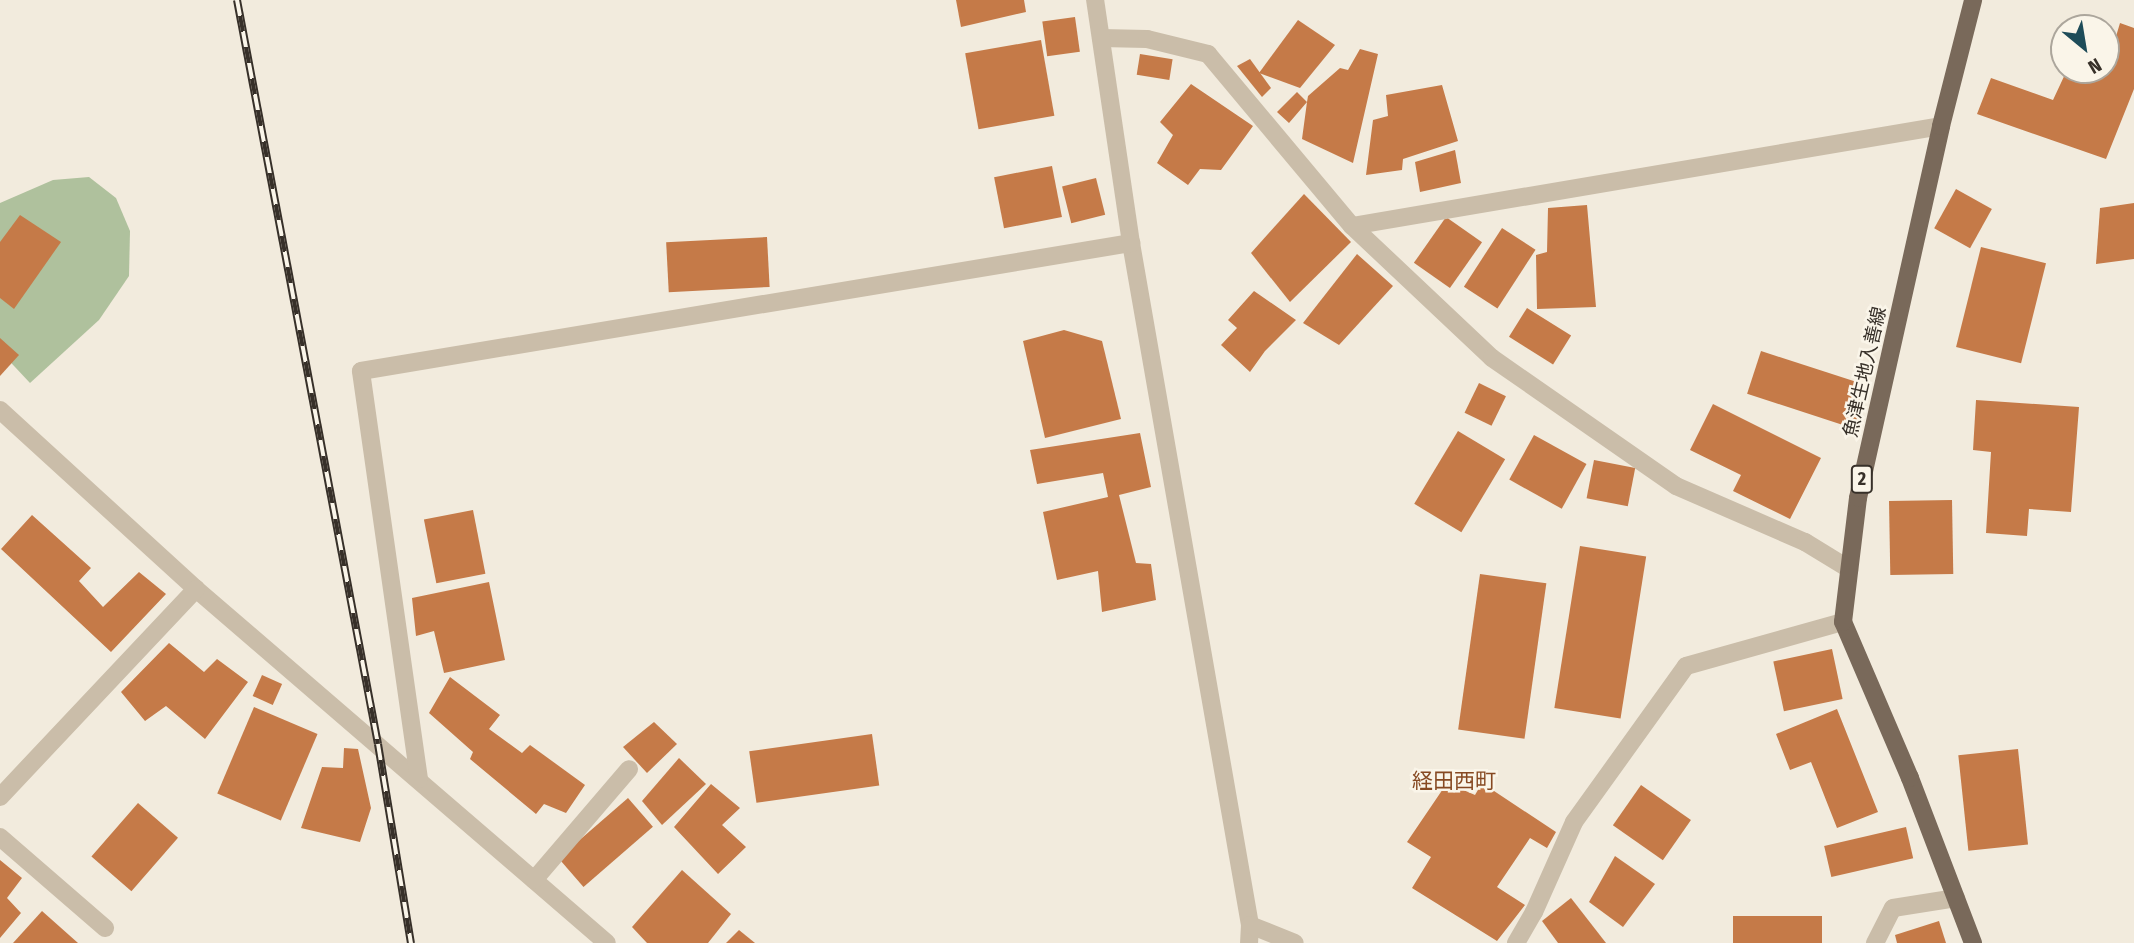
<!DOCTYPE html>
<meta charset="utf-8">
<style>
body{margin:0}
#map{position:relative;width:2134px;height:943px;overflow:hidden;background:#f2ebdd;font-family:"Fira Sans Condensed","Noto Sans JP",sans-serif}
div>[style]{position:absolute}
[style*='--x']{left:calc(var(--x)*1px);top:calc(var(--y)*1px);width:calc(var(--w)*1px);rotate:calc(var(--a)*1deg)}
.green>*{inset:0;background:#afc19d}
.building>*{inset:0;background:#c57a48;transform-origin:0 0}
.minor>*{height:18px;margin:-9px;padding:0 9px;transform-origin:9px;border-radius:9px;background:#cabda9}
.major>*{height:18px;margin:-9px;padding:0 9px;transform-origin:9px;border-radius:9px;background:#79695a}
.rail>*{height:8px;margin-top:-4px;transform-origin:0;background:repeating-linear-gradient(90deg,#faf5e9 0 16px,#373029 0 32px);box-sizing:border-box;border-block:2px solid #373029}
span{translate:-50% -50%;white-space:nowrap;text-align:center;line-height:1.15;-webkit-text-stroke:5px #faf5e9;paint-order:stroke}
.shield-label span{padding:2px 5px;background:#faf5e9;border:2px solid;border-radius:5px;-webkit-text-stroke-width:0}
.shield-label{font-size:18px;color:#373029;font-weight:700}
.street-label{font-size:19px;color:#373029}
.neighbourhood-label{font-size:21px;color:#864922}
.north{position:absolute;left:2050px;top:14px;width:70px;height:70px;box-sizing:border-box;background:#faf5e9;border:2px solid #aca69c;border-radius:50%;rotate:150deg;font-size:19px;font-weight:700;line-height:28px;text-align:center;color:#373029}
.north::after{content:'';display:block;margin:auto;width:24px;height:32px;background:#1e4c59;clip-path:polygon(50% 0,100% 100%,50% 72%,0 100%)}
</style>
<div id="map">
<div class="green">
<div style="clip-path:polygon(89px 177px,116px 198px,130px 231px,129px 276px,99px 320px,30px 383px,0 351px,0 203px,53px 180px)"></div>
</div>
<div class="building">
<div style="clip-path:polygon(956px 0,1024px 0,1026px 12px,961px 27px)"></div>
<div style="left:1075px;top:17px;width:35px;height:33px;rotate:82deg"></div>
<div style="clip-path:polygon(1298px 20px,1335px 45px,1300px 88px,1259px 73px)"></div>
<div style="clip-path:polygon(2120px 23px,2134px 28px,2134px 89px,2106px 159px,1977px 114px,1991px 78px,2053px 100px,2067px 70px,2106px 70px)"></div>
<div style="left:1041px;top:40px;width:77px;height:77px;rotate:80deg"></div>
<div style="clip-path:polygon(1360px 49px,1378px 54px,1353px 163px,1302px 139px,1307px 102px,1289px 123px,1277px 112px,1297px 92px,1307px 102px,1308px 96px,1340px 68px,1348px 70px)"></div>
<div style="left:1140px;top:54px;width:33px;height:21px;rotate:9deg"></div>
<div style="clip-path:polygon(1250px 59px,1271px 88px,1262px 97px,1237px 66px)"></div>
<div style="clip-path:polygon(1191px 84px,1253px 126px,1221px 170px,1200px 169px,1188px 185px,1157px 163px,1173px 135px,1160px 122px)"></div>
<div style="clip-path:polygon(1442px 85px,1458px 141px,1403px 159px,1402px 170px,1366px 175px,1373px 120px,1388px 116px,1386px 95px)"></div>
<div style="clip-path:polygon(1455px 150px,1461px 183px,1420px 192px,1415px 162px)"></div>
<div style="left:1052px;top:166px;width:52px;height:59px;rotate:79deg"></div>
<div style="left:1096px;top:178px;width:38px;height:35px;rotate:76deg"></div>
<div style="left:1956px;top:189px;width:41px;height:45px;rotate:29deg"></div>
<div style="clip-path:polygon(1304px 194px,1351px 242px,1290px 302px,1251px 253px)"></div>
<div style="clip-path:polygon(2134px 203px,2134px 259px,2096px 264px,2100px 208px)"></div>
<div style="clip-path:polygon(1587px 205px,1596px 307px,1537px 309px,1536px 255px,1547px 252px,1548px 208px)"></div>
<div style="clip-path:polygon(20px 215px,61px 242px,14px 309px,0 298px,0 242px)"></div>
<div style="left:1446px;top:217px;width:44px;height:56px;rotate:35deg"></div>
<div style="left:1502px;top:228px;width:40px;height:70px;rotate:33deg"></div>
<div style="left:767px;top:237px;width:50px;height:101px;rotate:87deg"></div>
<div style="left:1981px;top:247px;width:67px;height:103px;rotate:14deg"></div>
<div style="clip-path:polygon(1357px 254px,1393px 286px,1339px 345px,1303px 323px)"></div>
<div style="clip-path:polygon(1254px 291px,1296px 320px,1265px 351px,1250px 372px,1221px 345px,1237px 328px,1228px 320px)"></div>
<div style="left:1527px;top:308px;width:52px;height:34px;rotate:32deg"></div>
<div style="clip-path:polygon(1064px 330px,1102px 341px,1121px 419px,1045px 438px,1023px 341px)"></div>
<div style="clip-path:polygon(0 338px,19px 355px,0 376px)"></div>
<div style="left:1761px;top:351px;width:112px;height:45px;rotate:18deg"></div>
<div style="left:1479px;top:383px;width:30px;height:33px;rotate:26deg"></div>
<div style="clip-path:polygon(1976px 400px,2079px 407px,2071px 512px,2029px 509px,2027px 536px,1986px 533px,1991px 452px,1973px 450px)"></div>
<div style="clip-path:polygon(1713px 404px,1821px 458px,1790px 519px,1733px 491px,1741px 475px,1690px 450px)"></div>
<div style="left:1458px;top:431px;width:55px;height:85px;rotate:31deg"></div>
<div style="clip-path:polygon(1140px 433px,1151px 487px,1119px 495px,1136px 563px,1151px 564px,1156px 600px,1102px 612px,1098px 571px,1057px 580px,1043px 512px,1108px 497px,1103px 473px,1037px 484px,1030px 450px)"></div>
<div style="left:1534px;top:435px;width:60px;height:51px;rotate:29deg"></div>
<div style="left:1594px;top:460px;width:42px;height:39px;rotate:11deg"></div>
<div style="left:1952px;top:500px;width:74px;height:63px;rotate:89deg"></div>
<div style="left:473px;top:510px;width:65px;height:50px;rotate:79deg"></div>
<div style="clip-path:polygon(32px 515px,91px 568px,79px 581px,103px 607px,139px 572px,166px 594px,111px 652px,1px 549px)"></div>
<div style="left:1580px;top:546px;width:67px;height:164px;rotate:9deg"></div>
<div style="left:1480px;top:574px;width:67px;height:157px;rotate:8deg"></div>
<div style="clip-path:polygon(489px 582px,505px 660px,444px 673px,434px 631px,416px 636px,412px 598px)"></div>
<div style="clip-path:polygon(169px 643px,204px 672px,217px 659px,248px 682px,205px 739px,166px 706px,145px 721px,121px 692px)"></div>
<div style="left:1832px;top:649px;width:51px;height:60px;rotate:78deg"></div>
<div style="left:262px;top:675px;width:22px;height:23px;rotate:24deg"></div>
<div style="clip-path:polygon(450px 677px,500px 715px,489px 729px,522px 753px,530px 745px,585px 785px,566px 813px,544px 804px,536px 814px,470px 759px,473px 752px,429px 713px)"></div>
<div style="left:254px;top:707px;width:69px;height:94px;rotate:23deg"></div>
<div style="clip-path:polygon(1837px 709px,1878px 812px,1837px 828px,1811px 762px,1790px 770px,1776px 734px)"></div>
<div style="clip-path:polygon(654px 722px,677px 744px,647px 773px,623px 747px)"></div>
<div style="left:872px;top:734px;width:52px;height:124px;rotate:82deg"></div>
<div style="clip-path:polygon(344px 748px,358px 749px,371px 808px,360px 842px,301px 828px,322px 767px,343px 768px)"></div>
<div style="left:2018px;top:749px;width:96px;height:60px;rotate:84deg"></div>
<div style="clip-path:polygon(679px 758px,706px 784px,662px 825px,642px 801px)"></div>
<div style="clip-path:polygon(1447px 783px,1475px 795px,1482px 783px,1556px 832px,1547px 848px,1530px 838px,1497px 887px,1525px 905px,1497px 941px,1412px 888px,1431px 857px,1407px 842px)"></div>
<div style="clip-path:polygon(711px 784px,740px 808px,722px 825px,746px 847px,718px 874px,674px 827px)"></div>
<div style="left:1641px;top:785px;width:61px;height:49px;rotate:35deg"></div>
<div style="left:628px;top:798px;width:38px;height:92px;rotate:49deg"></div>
<div style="left:138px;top:803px;width:53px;height:71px;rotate:41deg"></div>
<div style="left:1906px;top:827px;width:32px;height:84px;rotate:77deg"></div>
<div style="clip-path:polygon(1615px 856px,1655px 884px,1623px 927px,1589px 902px)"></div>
<div style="clip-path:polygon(0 860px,22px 878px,7px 898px,21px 913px,0 938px)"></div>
<div style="clip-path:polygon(682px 870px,731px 914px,708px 943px,647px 943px,632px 927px)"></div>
<div style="clip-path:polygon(1571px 898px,1606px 943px,1558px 943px,1542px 921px)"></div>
<div style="clip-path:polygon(42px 911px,78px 943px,13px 943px)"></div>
<div style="left:1733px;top:916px;width:89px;height:27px"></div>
<div style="clip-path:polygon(1939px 921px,1946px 943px,1897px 943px,1895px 935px)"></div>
<div style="clip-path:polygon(739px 930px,755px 943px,726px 943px)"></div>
</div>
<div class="minor">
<div style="--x:1101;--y:38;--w:46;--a:1.2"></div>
<div style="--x:1147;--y:39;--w:63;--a:13.8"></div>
<div style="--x:1208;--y:54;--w:224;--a:50.1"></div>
<div style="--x:1352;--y:226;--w:597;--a:-9.64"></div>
<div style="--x:1352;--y:226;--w:192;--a:43.3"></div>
<div style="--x:1492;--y:358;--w:224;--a:34.8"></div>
<div style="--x:1676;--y:486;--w:141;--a:23.5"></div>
<div style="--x:1805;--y:542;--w:52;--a:31.5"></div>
<div style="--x:1131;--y:243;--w:692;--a:80.1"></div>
<div style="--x:1250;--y:925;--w:18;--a:93"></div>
<div style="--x:0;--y:410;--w:265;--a:42.4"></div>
<div style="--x:196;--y:589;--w:542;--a:40.74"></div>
<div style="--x:419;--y:779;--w:412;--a:-98.1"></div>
<div style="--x:361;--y:371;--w:781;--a:-9.44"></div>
<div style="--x:1131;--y:243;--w:246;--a:-98.4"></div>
<div style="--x:0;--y:797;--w:286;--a:-46.7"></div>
<div style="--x:0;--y:837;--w:139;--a:40.9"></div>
<div style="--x:534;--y:880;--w:146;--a:-49.4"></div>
<div style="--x:1250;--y:925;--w:48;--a:21.8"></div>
<div style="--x:1516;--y:943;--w:36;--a:-60"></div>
<div style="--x:1534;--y:912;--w:98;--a:-66"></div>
<div style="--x:1574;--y:822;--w:192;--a:-54.3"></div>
<div style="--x:1686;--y:666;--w:163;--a:-15.7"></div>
<div style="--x:1875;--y:943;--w:39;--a:-63"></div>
<div style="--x:1893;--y:908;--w:64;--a:-9"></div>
</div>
<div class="major">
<div style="--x:1973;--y:943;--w:177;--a:-110.9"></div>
<div style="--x:1910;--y:778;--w:170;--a:-113.2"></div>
<div style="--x:1843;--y:622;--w:125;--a:-83.1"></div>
<div style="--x:1858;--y:498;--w:381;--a:-77.4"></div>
<div style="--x:1941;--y:126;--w:130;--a:-75.7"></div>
</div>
<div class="rail">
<div style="--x:237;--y:0;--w:757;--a:79.27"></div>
<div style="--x:378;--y:744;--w:202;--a:80.6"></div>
</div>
<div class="shield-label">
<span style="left:1862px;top:479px">2</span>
</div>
<div class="street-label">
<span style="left:1865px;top:372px;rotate:-77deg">魚津生地入善線</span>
</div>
<div class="neighbourhood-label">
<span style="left:1454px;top:781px">経田西町</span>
</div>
<div class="north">N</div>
</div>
